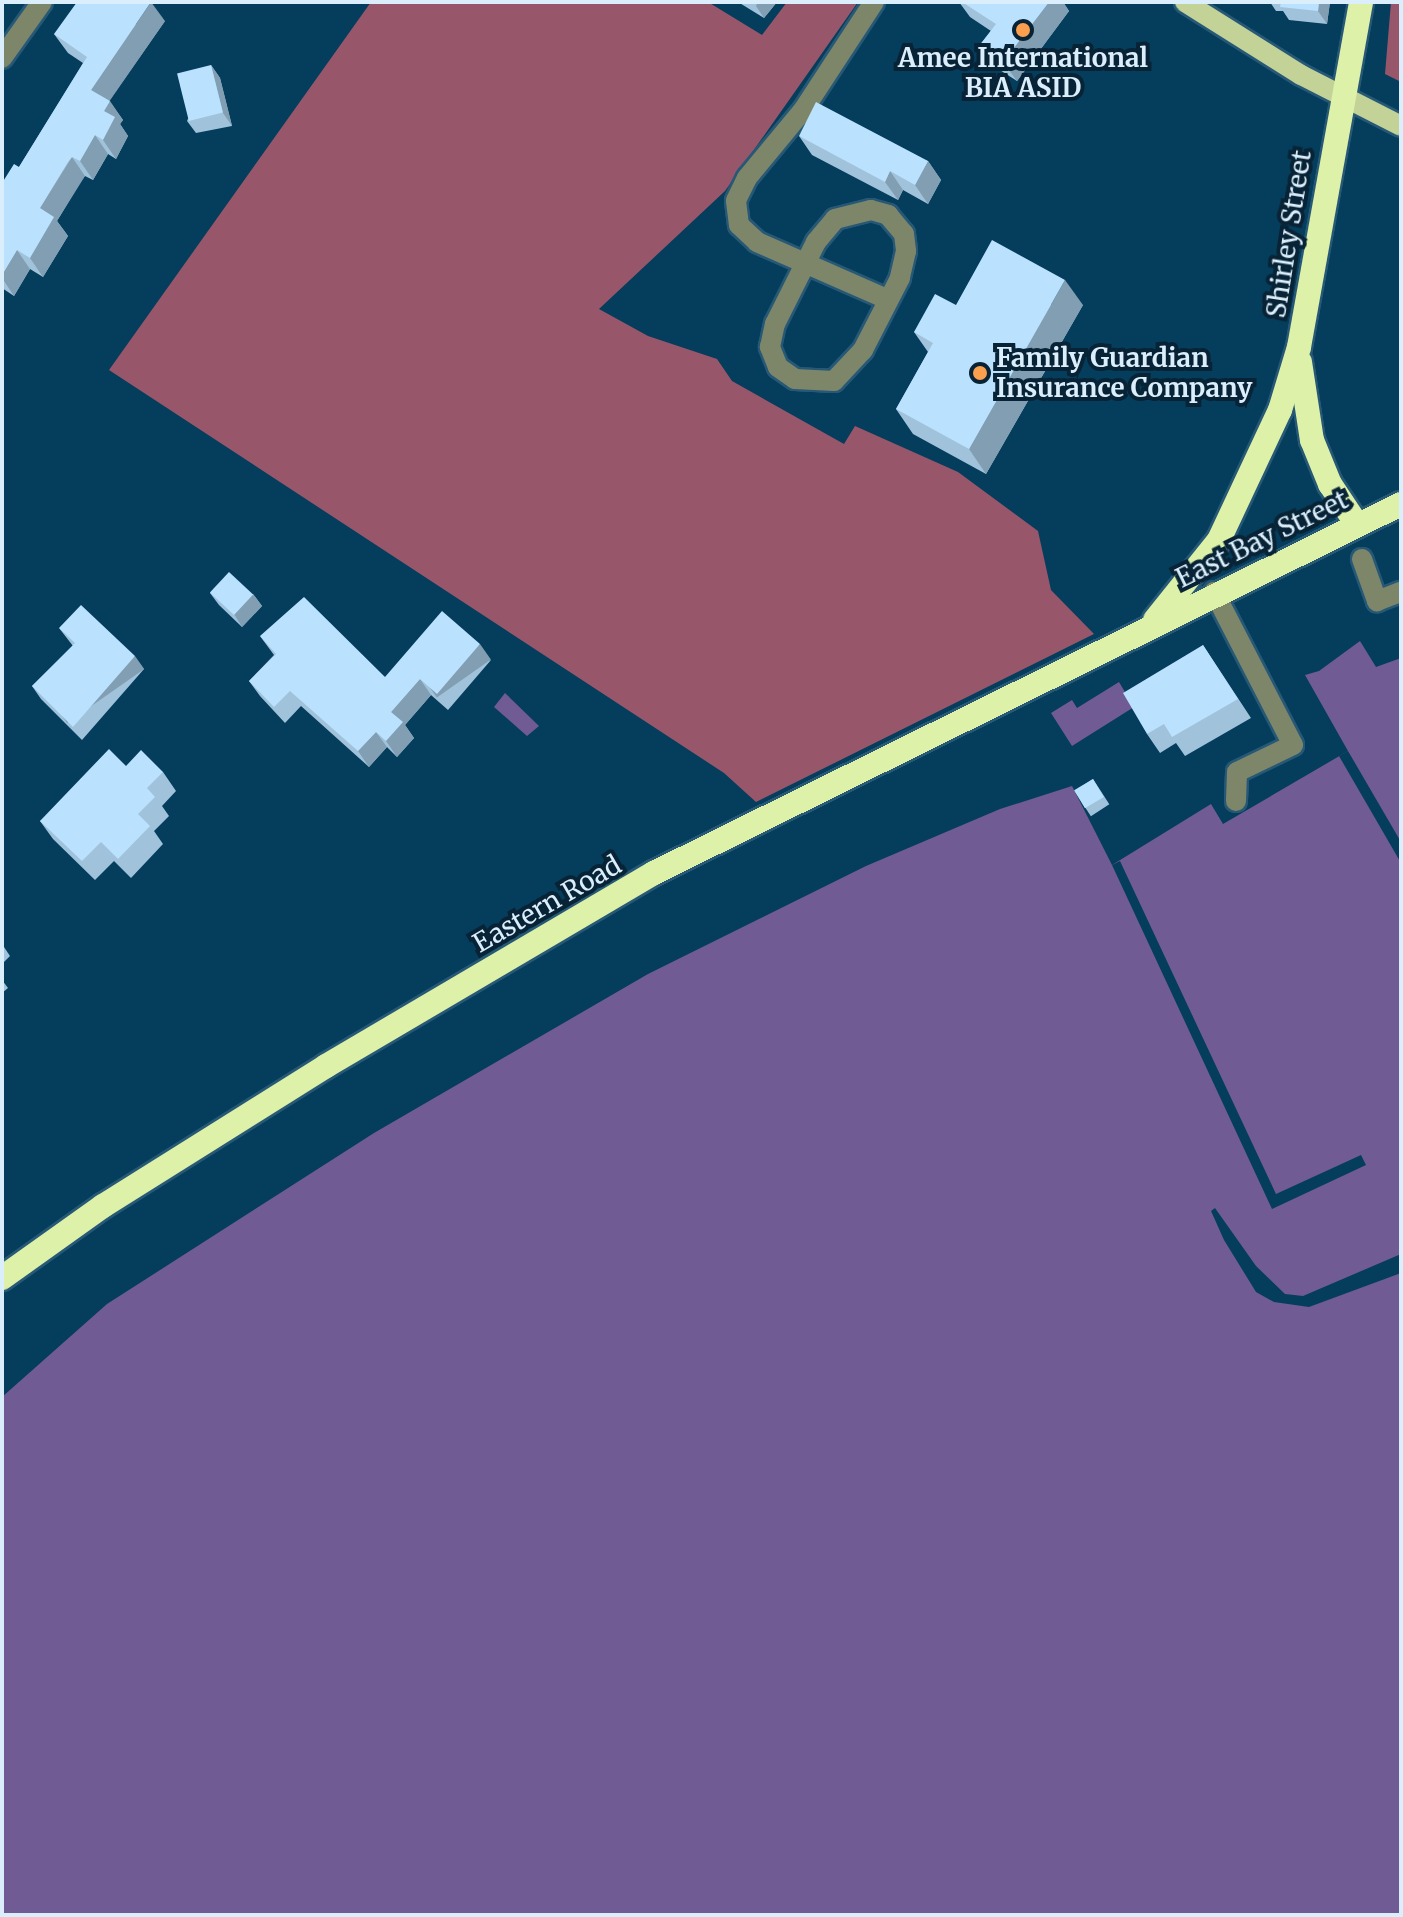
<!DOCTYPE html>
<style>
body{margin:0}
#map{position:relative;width:1403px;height:1917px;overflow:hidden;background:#053d5c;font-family:Merriweather,serif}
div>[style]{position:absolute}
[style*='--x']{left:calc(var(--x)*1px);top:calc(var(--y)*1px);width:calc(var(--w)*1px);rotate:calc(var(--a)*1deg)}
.forest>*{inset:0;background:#98566b}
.water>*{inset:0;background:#705b94}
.pier>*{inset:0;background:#053d5c}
.roads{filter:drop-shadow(2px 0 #275976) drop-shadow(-2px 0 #275976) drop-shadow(0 2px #275976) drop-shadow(0 -2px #275976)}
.minor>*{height:20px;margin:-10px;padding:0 10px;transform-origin:10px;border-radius:10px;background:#7e866a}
.major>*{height:20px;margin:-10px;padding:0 10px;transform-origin:10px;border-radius:10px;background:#c3d297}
.highway>*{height:24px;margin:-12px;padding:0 12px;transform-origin:12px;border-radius:12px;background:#ddf1a9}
.wall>*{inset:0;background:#a0c2da;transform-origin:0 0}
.shaded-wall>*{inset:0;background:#829eb2;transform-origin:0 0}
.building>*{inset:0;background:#bae1fe;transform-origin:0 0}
.dots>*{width:22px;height:22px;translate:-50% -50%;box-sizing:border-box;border:4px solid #072335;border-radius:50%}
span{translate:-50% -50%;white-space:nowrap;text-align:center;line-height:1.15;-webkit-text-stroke:8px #072335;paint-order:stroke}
.poi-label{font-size:26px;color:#dbeefc;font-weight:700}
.left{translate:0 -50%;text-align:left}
.street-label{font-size:26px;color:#dbeefc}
.frame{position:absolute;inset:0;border:4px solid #dbeefc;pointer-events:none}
</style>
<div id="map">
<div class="forest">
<div style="clip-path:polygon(371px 2px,708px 2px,762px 35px,787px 2px,858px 2px,725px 191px,599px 309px,648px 336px,717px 359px,732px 381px,844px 444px,855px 426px,958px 472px,1038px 531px,1051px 590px,1094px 634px,756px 802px,724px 773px,109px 370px)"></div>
<div style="clip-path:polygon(1391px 2px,1401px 2px,1401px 82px,1385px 74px)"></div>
</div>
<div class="water">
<div style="clip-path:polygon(1360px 641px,1376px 667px,1401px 658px,1401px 1915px,2px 1915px,2px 1397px,107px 1304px,374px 1133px,648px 974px,866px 866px,1000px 809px,1072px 786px,1112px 865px,1211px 804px,1223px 824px,1348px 751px,1305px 675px,1319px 671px)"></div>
<div style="clip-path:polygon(1119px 682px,1134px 707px,1072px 746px,1051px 713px,1072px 700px,1077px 708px)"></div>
<div style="clip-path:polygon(505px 693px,539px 726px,527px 736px,494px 707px)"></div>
</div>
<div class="pier">
<div style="clip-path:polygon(1348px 751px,1401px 842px,1401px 863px,1339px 756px)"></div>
<div style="clip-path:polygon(1120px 861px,1276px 1194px,1361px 1155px,1366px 1165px,1272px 1209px,1112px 865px)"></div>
<div style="clip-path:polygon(1215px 1208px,1256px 1266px,1285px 1294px,1303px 1296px,1401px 1254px,1401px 1273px,1309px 1307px,1274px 1302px,1256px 1292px,1224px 1240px,1211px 1211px)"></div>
</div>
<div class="roads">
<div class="minor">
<div style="--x:874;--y:2;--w:128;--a:123.2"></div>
<div style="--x:804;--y:109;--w:89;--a:129.6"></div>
<div style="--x:747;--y:178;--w:25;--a:116"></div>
<div style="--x:736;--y:201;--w:24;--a:83"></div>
<div style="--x:739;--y:225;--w:25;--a:43"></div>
<div style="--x:757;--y:242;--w:142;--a:23.7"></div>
<div style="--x:2;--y:58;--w:69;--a:-54.5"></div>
<div style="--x:871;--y:210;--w:18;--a:16"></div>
<div style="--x:888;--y:215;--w:25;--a:50"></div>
<div style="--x:904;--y:234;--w:17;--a:83"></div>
<div style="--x:906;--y:251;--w:28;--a:103"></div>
<div style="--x:900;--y:278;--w:81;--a:117.2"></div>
<div style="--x:863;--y:350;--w:42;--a:133.1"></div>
<div style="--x:834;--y:381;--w:39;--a:-177"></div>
<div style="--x:795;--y:379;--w:21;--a:-145"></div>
<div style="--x:778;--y:367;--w:22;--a:-112"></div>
<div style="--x:770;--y:347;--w:24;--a:-78"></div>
<div style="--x:775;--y:324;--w:92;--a:-63.4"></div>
<div style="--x:816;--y:242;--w:30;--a:-50"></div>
<div style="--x:835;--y:219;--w:37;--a:-14"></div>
<div style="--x:1362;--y:559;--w:45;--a:70.3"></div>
<div style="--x:1377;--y:601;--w:26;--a:-21"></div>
<div style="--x:1214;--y:592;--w:172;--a:62.7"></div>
<div style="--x:1293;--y:745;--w:62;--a:154.3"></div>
<div style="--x:1237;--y:772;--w:29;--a:92"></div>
</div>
<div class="major">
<div style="--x:1185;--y:2;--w:137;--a:32.2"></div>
<div style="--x:1301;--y:75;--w:112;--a:27"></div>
</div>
<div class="highway">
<div style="--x:1300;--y:362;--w:79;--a:81.3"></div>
<div style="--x:1312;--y:440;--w:48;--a:67.8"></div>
<div style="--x:1330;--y:484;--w:47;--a:56.3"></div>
<div style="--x:1155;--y:620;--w:102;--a:-51.3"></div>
<div style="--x:1219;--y:540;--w:144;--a:-64.9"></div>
<div style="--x:1280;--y:410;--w:66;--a:-73.2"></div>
<div style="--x:1299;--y:347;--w:351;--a:-79.8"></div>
<div style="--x:2;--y:1278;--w:124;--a:-35.5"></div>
<div style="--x:103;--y:1206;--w:263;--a:-32.1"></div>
<div style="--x:326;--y:1066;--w:381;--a:-30.5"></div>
<div style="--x:654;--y:873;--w:833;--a:-26.29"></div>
</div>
</div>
<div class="wall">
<div style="clip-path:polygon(738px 2px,777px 2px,764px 18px)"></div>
<div style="clip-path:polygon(959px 2px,1063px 2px,1069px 11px,1017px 81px,992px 65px,979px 46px,991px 31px,970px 17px)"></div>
<div style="clip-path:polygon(1270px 2px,1330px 2px,1327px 24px,1289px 20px,1283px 11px,1276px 11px)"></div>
<div style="clip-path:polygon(165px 21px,109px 101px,123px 120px,120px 124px,128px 136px,116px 159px,108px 154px,93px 180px,85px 176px,81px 181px,57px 221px,68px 236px,43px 277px,30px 269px,14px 296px,2px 288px,2px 183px,19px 167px,83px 63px,68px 53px,54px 34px)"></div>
<div style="clip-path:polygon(211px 65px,220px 78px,232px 126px,196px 133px,187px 121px)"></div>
<div style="clip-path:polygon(799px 136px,928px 161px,941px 180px,928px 204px,903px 190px,898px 200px,812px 155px)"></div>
<div style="clip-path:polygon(956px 305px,1083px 305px,986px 474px,913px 434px,896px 409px,928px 352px,914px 332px)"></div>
<div style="clip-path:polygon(210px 593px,253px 594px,262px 606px,242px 627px,219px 605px)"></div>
<div style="clip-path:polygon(59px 628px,144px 669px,82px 740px,41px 699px,32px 686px,73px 646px)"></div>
<div style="clip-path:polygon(260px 636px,385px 677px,491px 660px,448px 710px,431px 695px,405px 725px,414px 738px,397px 757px,387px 747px,369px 767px,301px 706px,285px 723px,260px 696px,249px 681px,274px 655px)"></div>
<div style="clip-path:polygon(1203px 645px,1251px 718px,1185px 756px,1176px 743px,1160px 753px,1147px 734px)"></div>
<div style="clip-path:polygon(126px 766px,163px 772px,176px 791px,162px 806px,169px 816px,154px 831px,163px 844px,131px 878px,114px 861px,95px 880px,53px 839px,40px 821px)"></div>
<div style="left:1093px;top:779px;width:30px;height:22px;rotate:57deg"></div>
<div style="clip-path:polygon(2px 944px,10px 956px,2px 964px)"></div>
<div style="clip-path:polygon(2px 980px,8px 988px,2px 993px)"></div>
</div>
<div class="shaded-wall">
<div style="clip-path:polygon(151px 2px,165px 21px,104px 109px,91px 90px)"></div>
<div style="clip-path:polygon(758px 2px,777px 2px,764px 18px,756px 6px)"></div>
<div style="clip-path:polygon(1049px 2px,1063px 2px,1069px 11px,1017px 81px,1003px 62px)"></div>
<div style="clip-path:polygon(1319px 2px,1330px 2px,1327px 24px,1318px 11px)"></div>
<div style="clip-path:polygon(211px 65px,220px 78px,232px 126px,223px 113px)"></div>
<div style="clip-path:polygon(110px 101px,123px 120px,120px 124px,128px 136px,116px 159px,103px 140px,104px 111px)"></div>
<div style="clip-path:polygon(95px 135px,108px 154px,93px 180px,80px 161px)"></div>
<div style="clip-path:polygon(72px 157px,85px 176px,57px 221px,68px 236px,43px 277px,30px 258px,40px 208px)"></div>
<div style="clip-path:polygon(928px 161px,941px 180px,928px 204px,915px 185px)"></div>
<div style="clip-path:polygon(890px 171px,903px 190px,898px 200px,885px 182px)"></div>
<div style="clip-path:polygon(17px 250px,30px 269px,14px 296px,2px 278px,2px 275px)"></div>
<div style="clip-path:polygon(1065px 280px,1083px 305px,986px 474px,969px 449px)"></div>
<div style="clip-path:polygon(253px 594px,262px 606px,242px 627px,234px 614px)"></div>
<div style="left:480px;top:644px;width:19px;height:66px;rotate:55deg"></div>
<div style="left:135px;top:656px;width:16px;height:94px;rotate:55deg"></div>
<div style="clip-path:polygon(420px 679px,431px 695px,405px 725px,414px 738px,397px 757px,386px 741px,391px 712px)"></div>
<div style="clip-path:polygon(376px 732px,387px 747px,369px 767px,358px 751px)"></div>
</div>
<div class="building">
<div style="clip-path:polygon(77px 2px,151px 2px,91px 90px,110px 101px,104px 111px,115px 117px,103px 140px,95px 135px,80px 161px,72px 157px,68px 162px,40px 208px,54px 217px,30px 258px,17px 250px,2px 275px,2px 183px,14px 164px,19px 167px,87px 57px,54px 34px)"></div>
<div style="clip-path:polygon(962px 2px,1049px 2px,1003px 62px,979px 46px,996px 24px)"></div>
<div style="clip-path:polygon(1281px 2px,1319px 2px,1318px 11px,1280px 7px)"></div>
<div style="left:211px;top:65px;width:49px;height:35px;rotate:76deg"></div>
<div style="clip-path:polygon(816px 102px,928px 161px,915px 185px,890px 171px,885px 182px,799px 136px)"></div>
<div style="clip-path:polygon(992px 240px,1065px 280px,969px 449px,896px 409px,933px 343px,914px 332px,935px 294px,956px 305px)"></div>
<div style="left:229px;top:572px;width:33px;height:28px;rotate:43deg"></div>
<div style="clip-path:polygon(304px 597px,385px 677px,442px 611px,480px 644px,437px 694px,420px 679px,391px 712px,403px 722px,386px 741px,376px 732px,358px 751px,290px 691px,274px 707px,249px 681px,276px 654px,260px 636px)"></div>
<div style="clip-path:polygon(81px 605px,135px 656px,73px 727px,32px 686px,75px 643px,59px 628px)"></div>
<div style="clip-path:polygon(1203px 645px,1238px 699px,1172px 737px,1164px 724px,1147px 734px,1123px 693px)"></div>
<div style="clip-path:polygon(109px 749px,126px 766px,141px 750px,163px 772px,147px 788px,155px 797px,138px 814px,150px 826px,118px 859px,101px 842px,82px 861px,40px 821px)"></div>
<div style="left:1093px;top:779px;width:21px;height:22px;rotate:59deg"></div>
</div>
<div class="dots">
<div style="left:1023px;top:30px;background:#f99f4d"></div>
<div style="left:980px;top:373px;background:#f99f4d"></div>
</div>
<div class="poi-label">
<span style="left:1023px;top:73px">Amee International<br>BIA ASID</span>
<span class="left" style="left:996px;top:373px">Family Guardian<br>Insurance Company</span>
</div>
<div class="street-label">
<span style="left:1289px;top:234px;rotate:-81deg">Shirley Street</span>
<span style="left:1262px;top:539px;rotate:-26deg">East Bay Street</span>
<span style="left:547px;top:904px;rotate:-30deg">Eastern Road</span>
</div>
<div class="frame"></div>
</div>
